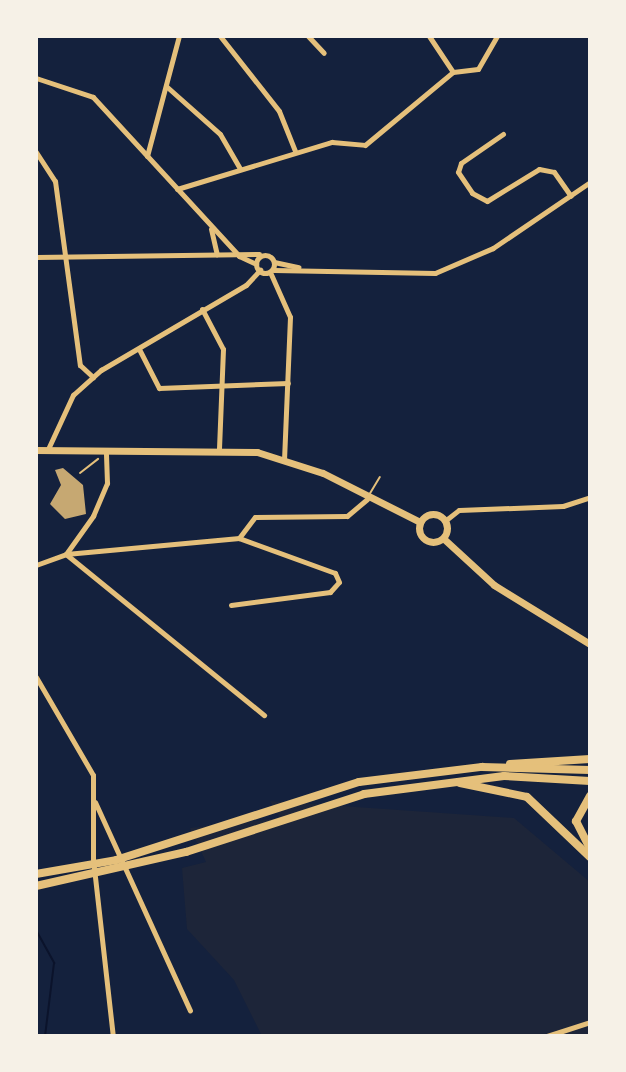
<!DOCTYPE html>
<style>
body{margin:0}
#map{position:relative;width:626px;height:1072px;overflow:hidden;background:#14213d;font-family:"Fira Sans Condensed",sans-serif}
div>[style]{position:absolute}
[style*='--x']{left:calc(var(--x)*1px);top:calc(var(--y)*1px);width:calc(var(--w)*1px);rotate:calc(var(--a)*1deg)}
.green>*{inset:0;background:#1d2539}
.stream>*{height:2px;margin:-1px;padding:0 1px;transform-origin:1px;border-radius:1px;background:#0b132b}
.building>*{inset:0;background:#c6a872}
.path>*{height:2px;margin:-1px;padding:0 1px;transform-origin:1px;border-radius:1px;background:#e5c07b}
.service>*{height:2px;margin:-1px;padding:0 1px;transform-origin:1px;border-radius:1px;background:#e5c07b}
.minor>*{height:5px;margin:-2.5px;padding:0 2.5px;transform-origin:2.5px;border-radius:2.5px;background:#e5c07b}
.minor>.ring{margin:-2.5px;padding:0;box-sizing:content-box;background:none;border:5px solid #e5c07b;border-radius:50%}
.secondary>*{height:7px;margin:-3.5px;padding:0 3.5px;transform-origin:3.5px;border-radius:3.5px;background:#e5c07b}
.secondary>.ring{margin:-3.5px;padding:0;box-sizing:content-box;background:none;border:7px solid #e5c07b;border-radius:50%}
.trunk>*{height:8px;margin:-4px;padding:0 4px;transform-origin:4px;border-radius:4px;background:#e5c07b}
span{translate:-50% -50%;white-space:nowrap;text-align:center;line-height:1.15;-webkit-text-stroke:6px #f6f1e7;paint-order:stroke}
.frame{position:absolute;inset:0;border:38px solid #f6f1e7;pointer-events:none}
</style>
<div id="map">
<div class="green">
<div style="clip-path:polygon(270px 801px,514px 818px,590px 882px,590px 1036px,262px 1036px,234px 980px,187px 929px,182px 868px,206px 862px,190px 828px,280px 818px)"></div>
</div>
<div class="stream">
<div style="--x:36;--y:930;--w:38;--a:61"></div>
<div style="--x:54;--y:963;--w:74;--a:97"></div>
</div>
<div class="building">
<div style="clip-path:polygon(63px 468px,83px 485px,86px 514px,65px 519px,50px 504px,61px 485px,55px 470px)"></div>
</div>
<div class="path">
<div style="--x:80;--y:473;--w:23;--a:-38"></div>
</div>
<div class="service">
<div style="--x:369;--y:495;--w:21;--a:-59"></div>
</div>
<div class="minor">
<div style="--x:220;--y:36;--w:95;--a:51.8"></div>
<div style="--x:279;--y:111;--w:43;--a:68.2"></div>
<div style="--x:308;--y:36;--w:23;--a:47"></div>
<div style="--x:429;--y:36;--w:43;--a:56.3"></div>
<div style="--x:453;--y:72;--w:25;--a:-7"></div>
<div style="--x:478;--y:69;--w:38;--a:-60"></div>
<div style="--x:36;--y:78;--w:60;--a:18.4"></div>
<div style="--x:93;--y:97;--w:216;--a:47.4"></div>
<div style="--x:239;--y:256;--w:19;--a:25"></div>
<div style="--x:166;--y:86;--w:72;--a:41.6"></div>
<div style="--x:220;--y:134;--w:39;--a:60"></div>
<div style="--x:503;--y:134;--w:51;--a:145.4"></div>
<div style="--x:461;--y:163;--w:9;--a:108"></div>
<div style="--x:458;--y:172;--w:25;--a:56"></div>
<div style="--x:472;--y:193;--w:17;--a:28"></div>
<div style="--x:487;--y:201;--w:61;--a:-31.6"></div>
<div style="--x:539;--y:169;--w:15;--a:11"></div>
<div style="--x:554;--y:172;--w:29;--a:55"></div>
<div style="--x:36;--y:152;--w:35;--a:57"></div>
<div style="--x:55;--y:181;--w:186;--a:82.3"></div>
<div style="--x:80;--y:365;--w:18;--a:43"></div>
<div style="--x:147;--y:156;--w:124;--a:-75.1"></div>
<div style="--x:177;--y:189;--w:162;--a:-16.9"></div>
<div style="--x:332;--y:142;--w:33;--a:5"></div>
<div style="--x:365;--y:145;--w:114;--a:-39.7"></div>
<div style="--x:211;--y:229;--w:26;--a:77"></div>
<div class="ring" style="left:256px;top:255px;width:13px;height:13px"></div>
<div style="--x:36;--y:257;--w:223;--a:-0.8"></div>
<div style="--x:274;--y:262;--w:25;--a:12"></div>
<div style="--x:274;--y:270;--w:161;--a:1.1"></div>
<div style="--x:435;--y:273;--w:63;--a:-23.3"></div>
<div style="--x:493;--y:248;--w:117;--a:-34.2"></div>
<div style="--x:270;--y:272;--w:49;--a:66"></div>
<div style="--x:290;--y:317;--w:142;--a:92.4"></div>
<div style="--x:202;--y:309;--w:45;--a:62.3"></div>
<div style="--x:223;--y:349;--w:101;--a:92.3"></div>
<div style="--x:139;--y:349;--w:44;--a:62.9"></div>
<div style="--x:159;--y:388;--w:129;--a:-2.2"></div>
<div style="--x:48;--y:449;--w:60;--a:-65.2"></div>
<div style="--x:73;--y:395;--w:38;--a:-42"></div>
<div style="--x:101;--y:370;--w:168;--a:-30.4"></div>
<div style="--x:246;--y:285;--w:21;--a:-47"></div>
<div style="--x:446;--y:520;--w:16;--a:-38"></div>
<div style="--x:459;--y:510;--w:104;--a:-2.2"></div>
<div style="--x:563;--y:506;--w:28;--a:-18"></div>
<div style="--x:66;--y:554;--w:174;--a:-5.3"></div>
<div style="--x:239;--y:538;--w:26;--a:-53"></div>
<div style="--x:255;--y:517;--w:92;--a:-0.6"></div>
<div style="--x:347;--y:516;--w:26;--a:-40"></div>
<div style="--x:67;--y:555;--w:254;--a:39.1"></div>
<div style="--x:36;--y:565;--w:32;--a:-20"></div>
<div style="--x:66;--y:554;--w:47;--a:-54.6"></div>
<div style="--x:93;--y:516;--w:36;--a:-67"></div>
<div style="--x:107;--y:483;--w:30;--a:-92"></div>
<div style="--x:231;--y:605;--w:100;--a:-7.5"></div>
<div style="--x:330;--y:592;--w:13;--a:-48"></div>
<div style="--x:339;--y:582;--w:10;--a:-114"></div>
<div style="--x:335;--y:573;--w:102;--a:-160"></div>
<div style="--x:36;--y:677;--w:113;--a:59.8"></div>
<div style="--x:93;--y:775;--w:84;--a:90"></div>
<div style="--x:93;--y:859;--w:178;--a:83.6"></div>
<div style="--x:95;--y:802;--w:229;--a:65.5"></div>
<div style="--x:547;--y:1036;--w:45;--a:-18"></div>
</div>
<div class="secondary">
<div style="--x:36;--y:450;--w:221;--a:0.5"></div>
<div style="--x:257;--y:452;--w:69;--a:17.7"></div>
<div style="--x:323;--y:473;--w:109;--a:26.8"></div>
<div class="ring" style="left:419px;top:514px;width:21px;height:21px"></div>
<div style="--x:444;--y:539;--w:68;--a:42.6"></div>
<div style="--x:494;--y:585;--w:113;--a:31.6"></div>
</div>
<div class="trunk">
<div style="--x:510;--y:764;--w:80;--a:-3.6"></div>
<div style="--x:460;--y:783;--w:68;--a:11.8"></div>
<div style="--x:527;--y:797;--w:87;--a:43.6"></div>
<div style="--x:590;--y:796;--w:29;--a:119"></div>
<div style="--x:576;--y:821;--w:30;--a:63"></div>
<div style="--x:36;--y:874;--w:81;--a:-9.9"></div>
<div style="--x:116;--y:860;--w:255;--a:-17.8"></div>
<div style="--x:359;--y:782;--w:124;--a:-7"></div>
<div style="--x:482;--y:767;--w:108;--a:1.6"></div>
<div style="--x:36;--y:886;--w:154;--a:-12.8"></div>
<div style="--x:186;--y:852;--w:187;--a:-18"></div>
<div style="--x:364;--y:794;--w:141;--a:-7.3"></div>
<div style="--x:504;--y:776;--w:86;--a:3.3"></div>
</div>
<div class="frame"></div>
</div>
